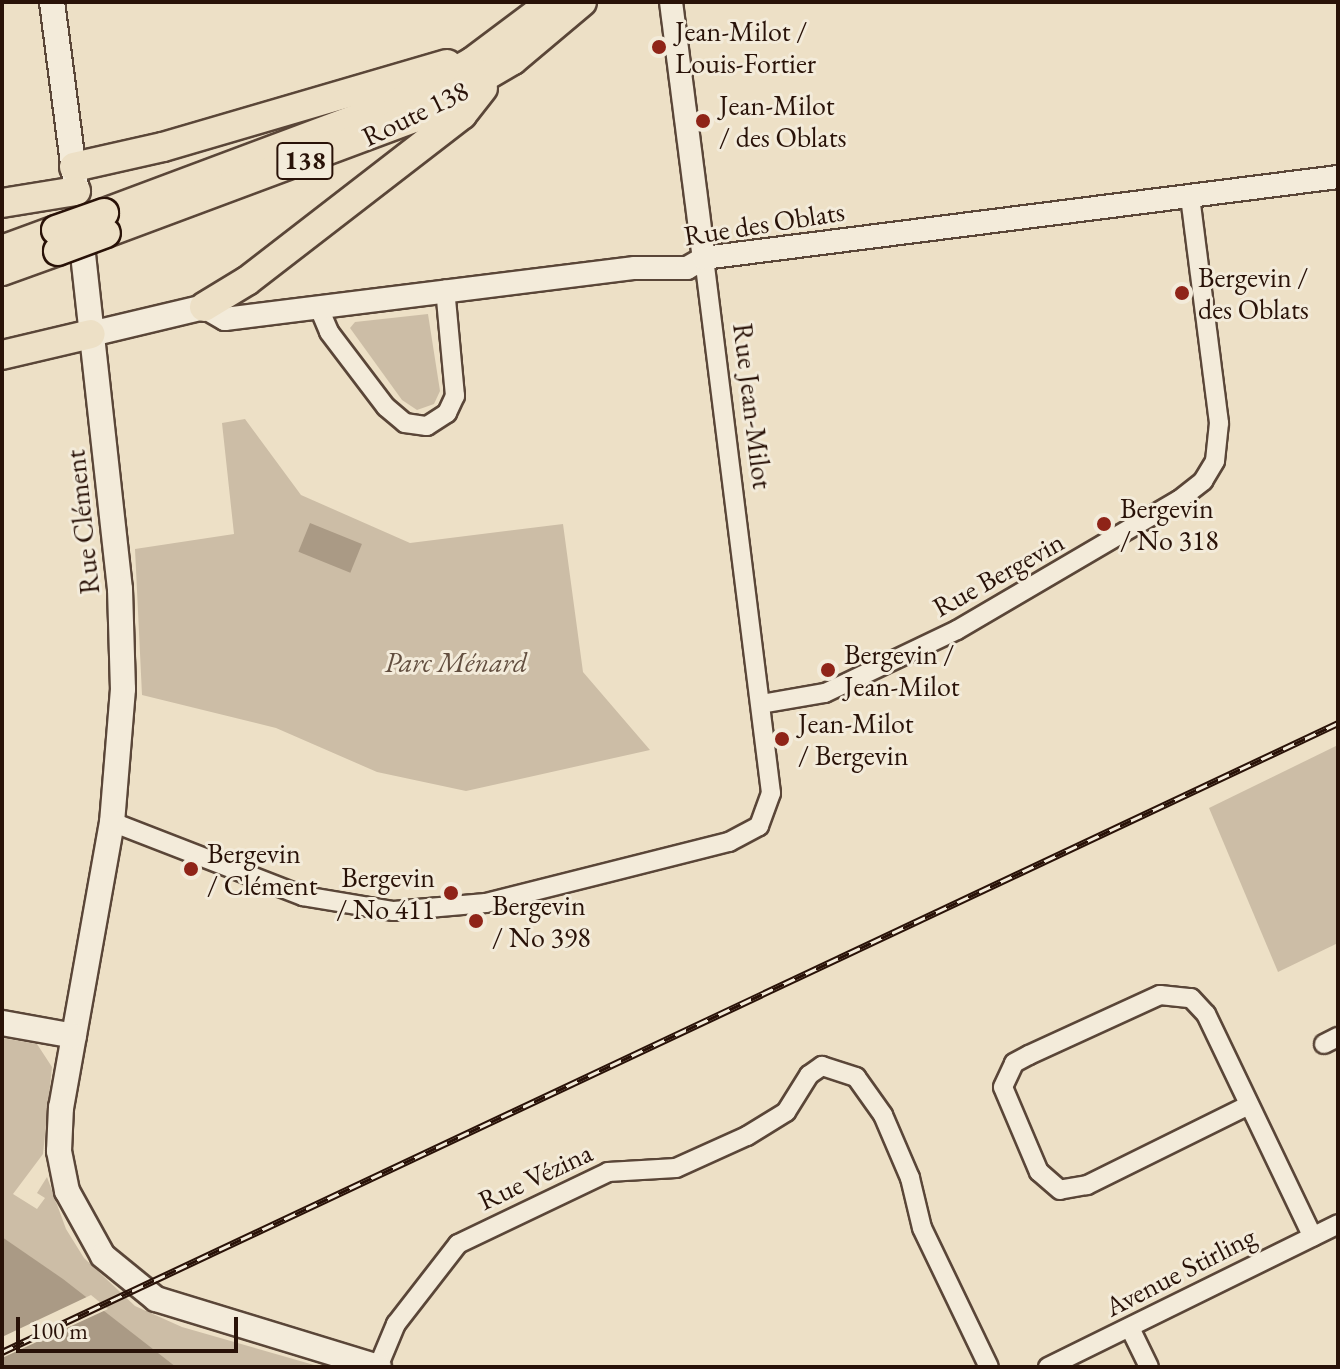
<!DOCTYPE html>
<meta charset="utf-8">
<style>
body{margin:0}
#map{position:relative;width:1340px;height:1369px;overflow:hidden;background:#ede0c6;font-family:"EB Garamond",serif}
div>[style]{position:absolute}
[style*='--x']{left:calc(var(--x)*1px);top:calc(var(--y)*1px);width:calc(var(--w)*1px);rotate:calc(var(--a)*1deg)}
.green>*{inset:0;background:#ccbda6}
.water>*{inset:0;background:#aa9a85;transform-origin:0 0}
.pier>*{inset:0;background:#ede0c6}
.roads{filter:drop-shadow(2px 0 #5a4638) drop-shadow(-2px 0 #5a4638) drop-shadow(0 2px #5a4638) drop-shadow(0 -2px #5a4638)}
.minor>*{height:18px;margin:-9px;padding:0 9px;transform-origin:9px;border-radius:9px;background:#f3ebda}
.tertiary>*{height:22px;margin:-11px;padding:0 11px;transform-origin:11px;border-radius:11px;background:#f3ebda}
.secondary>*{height:24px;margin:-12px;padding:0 12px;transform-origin:12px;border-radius:12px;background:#f3ebda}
.trunk>*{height:28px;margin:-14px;padding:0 14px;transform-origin:14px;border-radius:14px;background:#ede0c6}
.rail>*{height:7px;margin-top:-3.5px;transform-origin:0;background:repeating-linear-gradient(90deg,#f3ebda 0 12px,#291208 0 24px);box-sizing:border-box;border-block:2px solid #291208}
.bridges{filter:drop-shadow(2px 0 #291208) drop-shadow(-2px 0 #291208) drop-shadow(0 2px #291208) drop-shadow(0 -2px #291208)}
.trunk-bridge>*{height:28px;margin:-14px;padding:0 14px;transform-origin:14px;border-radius:14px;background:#ede0c6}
.dots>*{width:22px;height:22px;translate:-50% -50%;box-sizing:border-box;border:4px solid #f3ebda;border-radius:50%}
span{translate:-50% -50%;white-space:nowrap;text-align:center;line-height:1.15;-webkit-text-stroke:6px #f3ebda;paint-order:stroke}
.shield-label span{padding:2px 6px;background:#f3ebda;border:2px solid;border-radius:6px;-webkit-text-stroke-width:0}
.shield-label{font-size:26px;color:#291208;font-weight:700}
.poi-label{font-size:28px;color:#291208}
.left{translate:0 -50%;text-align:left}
.right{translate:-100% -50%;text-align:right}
.street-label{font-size:28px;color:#291208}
.park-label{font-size:28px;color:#624e3f;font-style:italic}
.frame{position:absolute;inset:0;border:4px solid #291208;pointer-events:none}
.scale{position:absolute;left:16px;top:1317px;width:222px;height:36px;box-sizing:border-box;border:4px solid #291208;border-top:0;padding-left:10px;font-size:24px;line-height:28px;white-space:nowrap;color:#291208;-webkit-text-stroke:6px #f3ebda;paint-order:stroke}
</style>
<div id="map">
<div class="green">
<div style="clip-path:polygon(428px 314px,440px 391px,434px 404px,417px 410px,402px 400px,350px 328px,355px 322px)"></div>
<div style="clip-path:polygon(245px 419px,301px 495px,410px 543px,563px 524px,583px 672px,650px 750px,466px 791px,377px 772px,276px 728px,142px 695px,135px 549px,234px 534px,222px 423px)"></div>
<div style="clip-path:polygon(1338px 745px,1338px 943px,1278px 972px,1209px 808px)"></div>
<div style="clip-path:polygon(2px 1038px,37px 1044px,52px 1067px,43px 1154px,13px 1194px,37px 1209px,45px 1198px,37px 1193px,47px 1177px,66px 1229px,84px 1258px,135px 1306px,182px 1327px,321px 1367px,2px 1367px)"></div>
</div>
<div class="water">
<div style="left:310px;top:523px;width:56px;height:31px;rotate:22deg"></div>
<div style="clip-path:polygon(2px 1237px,63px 1279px,176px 1367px,2px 1367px)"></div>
</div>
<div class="pier">
<div style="clip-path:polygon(91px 1295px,108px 1309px,2px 1358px,2px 1337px)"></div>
</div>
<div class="roads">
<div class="minor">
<div style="--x:319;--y:308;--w:26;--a:67"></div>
<div style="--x:329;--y:332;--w:94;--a:52.8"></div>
<div style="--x:386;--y:407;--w:25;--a:40"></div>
<div style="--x:405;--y:423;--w:22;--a:8"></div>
<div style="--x:427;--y:426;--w:24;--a:-33"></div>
<div style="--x:447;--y:413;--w:19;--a:-65"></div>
<div style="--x:455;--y:396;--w:107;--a:-95.3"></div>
<div style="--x:761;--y:704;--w:65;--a:-9.8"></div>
<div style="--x:825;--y:693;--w:146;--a:-25.5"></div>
<div style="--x:957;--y:630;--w:257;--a:-30.4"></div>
<div style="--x:1179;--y:500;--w:31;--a:-38"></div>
<div style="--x:1203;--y:481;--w:23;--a:-59"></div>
<div style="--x:1215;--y:461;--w:38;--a:-84"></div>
<div style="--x:1219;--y:423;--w:229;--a:-97.3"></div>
<div style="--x:112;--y:822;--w:205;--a:21.2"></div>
<div style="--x:303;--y:896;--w:92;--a:9.4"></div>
<div style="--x:394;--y:911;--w:92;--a:-5"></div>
<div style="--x:486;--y:903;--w:251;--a:-14.1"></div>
<div style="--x:729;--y:842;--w:34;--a:-28"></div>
<div style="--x:759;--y:826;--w:35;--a:-70"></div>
<div style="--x:771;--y:793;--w:539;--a:-97.14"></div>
<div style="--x:1324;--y:1044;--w:16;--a:-27"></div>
<div style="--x:1249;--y:1105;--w:181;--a:153.7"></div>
<div style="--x:1087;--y:1185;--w:27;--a:170"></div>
<div style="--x:1060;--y:1190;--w:28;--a:-139"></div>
<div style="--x:1039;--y:1172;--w:92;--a:-113"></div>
<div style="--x:1003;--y:1087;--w:26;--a:-65"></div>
<div style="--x:1014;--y:1063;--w:17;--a:-28"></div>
<div style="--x:1029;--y:1055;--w:144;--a:-24.6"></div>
<div style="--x:1160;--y:995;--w:31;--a:6"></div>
<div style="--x:1191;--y:998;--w:22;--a:47"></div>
<div style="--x:1206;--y:1014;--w:247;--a:64.4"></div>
<div style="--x:1130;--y:1328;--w:43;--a:64"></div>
<div style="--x:378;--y:1367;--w:47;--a:-67.3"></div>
<div style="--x:396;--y:1324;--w:101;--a:-52.2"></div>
<div style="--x:458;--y:1244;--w:166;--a:-25.6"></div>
<div style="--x:608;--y:1172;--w:68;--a:-3.4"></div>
<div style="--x:676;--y:1168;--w:78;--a:-24.3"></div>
<div style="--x:747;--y:1136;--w:46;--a:-31.6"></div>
<div style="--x:786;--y:1112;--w:44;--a:-58.1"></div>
<div style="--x:809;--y:1075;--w:16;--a:-35"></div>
<div style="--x:822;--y:1066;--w:36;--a:18"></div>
<div style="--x:856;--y:1077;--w:47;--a:54.6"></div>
<div style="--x:883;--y:1115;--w:69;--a:66.8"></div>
<div style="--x:910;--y:1178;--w:51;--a:76.5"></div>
<div style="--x:922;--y:1228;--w:154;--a:64.3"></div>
<div style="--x:1048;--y:1367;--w:323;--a:-26.2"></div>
</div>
<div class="tertiary">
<div style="--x:671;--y:2;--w:258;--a:82.7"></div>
<div style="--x:204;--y:307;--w:24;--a:30"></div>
<div style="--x:225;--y:319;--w:413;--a:-7.1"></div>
<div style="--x:635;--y:268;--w:52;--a:0"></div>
<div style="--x:687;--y:268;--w:20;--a:-30"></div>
<div style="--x:704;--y:258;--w:639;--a:-7.28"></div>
</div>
<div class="secondary">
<div style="--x:52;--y:2;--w:186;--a:82.6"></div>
<div style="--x:80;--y:227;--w:364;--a:83.7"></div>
<div style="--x:120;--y:589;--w:100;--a:88.3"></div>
<div style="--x:123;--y:689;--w:133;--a:94.7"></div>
<div style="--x:112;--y:822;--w:290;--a:100.1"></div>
<div style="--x:61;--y:1107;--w:44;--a:92.6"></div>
<div style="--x:59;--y:1151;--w:41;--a:78.7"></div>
<div style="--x:67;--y:1191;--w:74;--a:61"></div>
<div style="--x:103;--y:1256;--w:68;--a:39.1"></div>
<div style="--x:156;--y:1299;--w:233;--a:17"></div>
<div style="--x:91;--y:334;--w:116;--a:-13.4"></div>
<div style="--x:2;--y:1023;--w:73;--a:10.2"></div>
</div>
<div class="trunk">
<div style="--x:74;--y:167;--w:91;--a:-12.7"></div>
<div style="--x:163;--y:147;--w:296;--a:-16.3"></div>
<div style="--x:2;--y:203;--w:75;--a:-9.2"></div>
<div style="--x:104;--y:213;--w:314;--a:-20.5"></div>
<div style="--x:398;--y:103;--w:85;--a:-29"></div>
<div style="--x:472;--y:62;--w:100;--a:-36.9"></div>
<div style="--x:106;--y:233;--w:329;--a:-20.5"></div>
<div style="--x:414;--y:118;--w:115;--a:-30.4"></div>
<div style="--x:513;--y:60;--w:90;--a:-40"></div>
<div style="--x:2;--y:250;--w:58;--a:-20.3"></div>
<div style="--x:2;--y:271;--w:59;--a:-19.7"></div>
<div style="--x:204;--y:307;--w:50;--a:-31.2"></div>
<div style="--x:247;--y:281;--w:272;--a:-37.7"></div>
<div style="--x:462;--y:115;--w:34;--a:-52"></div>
<div style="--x:2;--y:355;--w:91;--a:-13.3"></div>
</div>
</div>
<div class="rail">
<div style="--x:2;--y:1352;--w:1477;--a:-25.21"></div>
</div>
<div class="bridges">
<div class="trunk-bridge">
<div style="--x:56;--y:230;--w:51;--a:-19.5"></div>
<div style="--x:58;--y:251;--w:51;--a:-20.6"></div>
</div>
</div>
<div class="dots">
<div style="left:659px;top:47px;background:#8f2418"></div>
<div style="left:703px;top:121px;background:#8f2418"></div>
<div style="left:1182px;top:293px;background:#8f2418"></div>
<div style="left:1104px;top:524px;background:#8f2418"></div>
<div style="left:828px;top:670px;background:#8f2418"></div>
<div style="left:782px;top:739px;background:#8f2418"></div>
<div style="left:191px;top:869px;background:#8f2418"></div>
<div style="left:451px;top:893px;background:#8f2418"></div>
<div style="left:476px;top:921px;background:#8f2418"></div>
</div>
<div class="shield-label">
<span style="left:305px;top:161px">138</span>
</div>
<div class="poi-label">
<span class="left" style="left:675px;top:47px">Jean-Milot /<br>Louis-Fortier</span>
<span class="left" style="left:719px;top:121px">Jean-Milot<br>/ des Oblats</span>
<span class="left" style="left:1198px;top:293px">Bergevin /<br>des Oblats</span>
<span class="left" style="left:1120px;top:524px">Bergevin<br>/ No 318</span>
<span class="left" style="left:844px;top:670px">Bergevin /<br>Jean-Milot</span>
<span class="left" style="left:798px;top:739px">Jean-Milot<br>/ Bergevin</span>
<span class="left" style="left:207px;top:869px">Bergevin<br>/ Clément</span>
<span class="right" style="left:435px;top:893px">Bergevin<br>/ No 411</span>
<span class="left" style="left:492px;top:921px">Bergevin<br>/ No 398</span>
</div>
<div class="street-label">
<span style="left:415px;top:113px;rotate:-26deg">Route 138</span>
<span style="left:764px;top:223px;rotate:-9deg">Rue des Oblats</span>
<span style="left:753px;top:406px;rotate:83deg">Rue Jean-Milot</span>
<span style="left:82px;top:522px;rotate:-96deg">Rue Clément</span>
<span style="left:998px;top:574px;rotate:-29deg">Rue Bergevin</span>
<span style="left:535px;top:1176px;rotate:-25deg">Rue Vézina</span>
<span style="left:1180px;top:1271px;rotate:-27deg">Avenue Stirling</span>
</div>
<div class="park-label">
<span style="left:456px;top:662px">Parc Ménard</span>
</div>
<div class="frame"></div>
<div class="scale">100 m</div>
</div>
